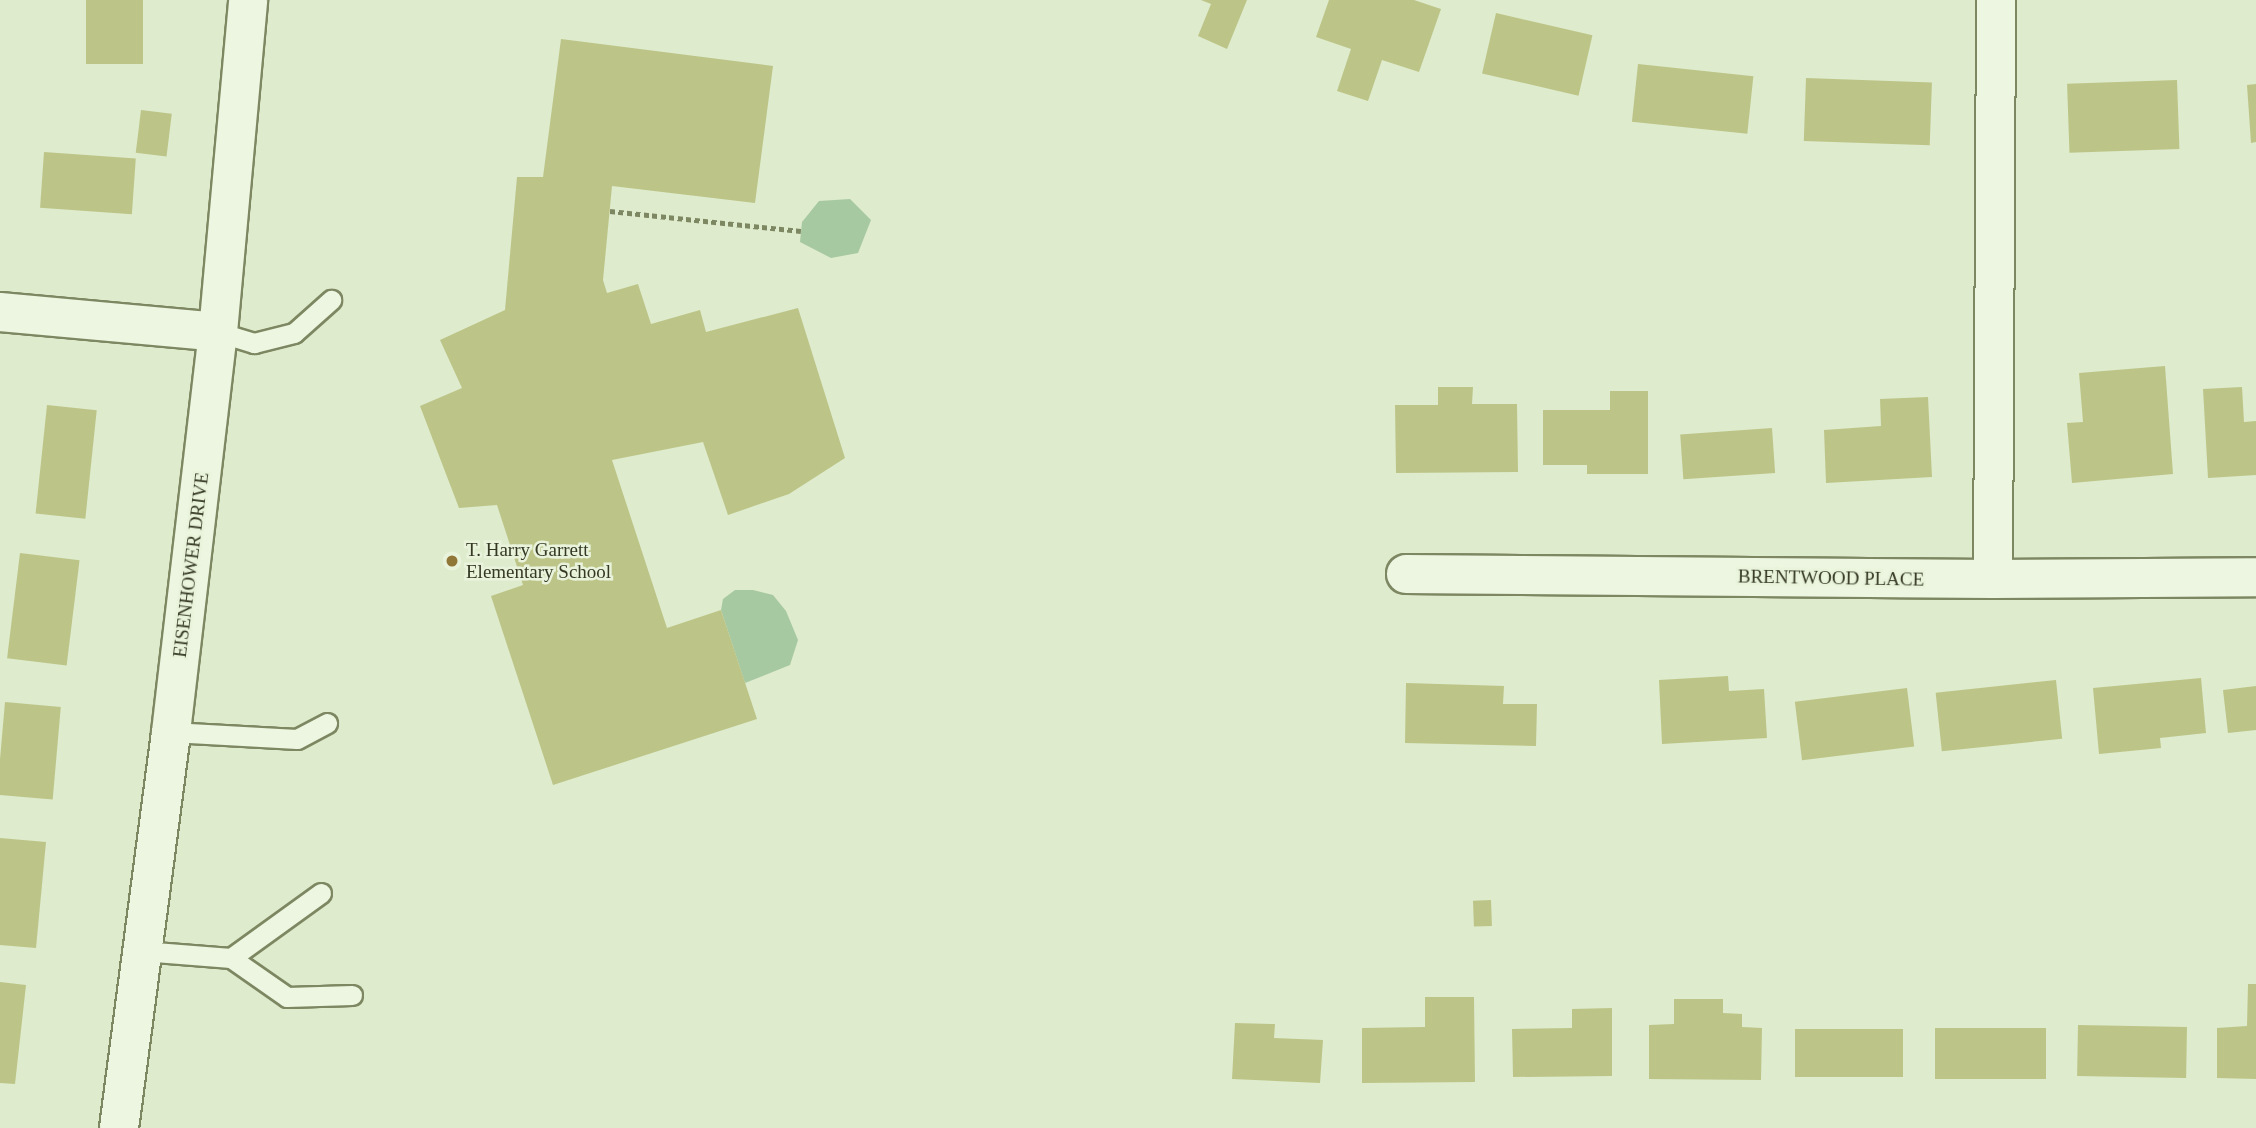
<!DOCTYPE html>
<style>
body{margin:0}
#map{position:relative;width:2256px;height:1128px;overflow:hidden;background:#deebcd;font-family:Georgia,serif}
div>[style]{position:absolute}
[style*='--x']{left:calc(var(--x)*1px);top:calc(var(--y)*1px);width:calc(var(--w)*1px);rotate:calc(var(--a)*1deg)}
.green>*{inset:0;background:#a7c9a1}
.building>*{inset:0;background:#bcc587;transform-origin:0 0}
.path>*{height:4.5px;margin-top:-2.25px;transform-origin:0;background:repeating-linear-gradient(90deg,#7d8762 0 5px,transparent 0 8.5px)}
.roads{filter:drop-shadow(2px 0 #7d8762) drop-shadow(-2px 0 #7d8762) drop-shadow(0 2px #7d8762) drop-shadow(0 -2px #7d8762)}
.lane>*{height:19px;margin:-9.5px;padding:0 9.5px;transform-origin:9.5px;border-radius:9.5px;background:#edf6e0}
.street>*{height:38px;margin:-19px;padding:0 19px;transform-origin:19px;border-radius:19px;background:#edf6e0}
.secondary>*{height:38px;margin:-19px;padding:0 19px;transform-origin:19px;border-radius:19px;background:#edf6e0}
.dots>*{width:19px;height:19px;translate:-50% -50%;box-sizing:border-box;border:4px solid #e9f3dc;border-radius:50%}
span{translate:-50% -50%;white-space:nowrap;text-align:center;line-height:1.15;-webkit-text-stroke:5px #e9f3dc;paint-order:stroke}
.poi-label{font-size:19px;color:#353924}
.left{translate:0 -50%;text-align:left}
.street-label{font-size:19px;color:#353924}
</style>
<div id="map">
<div class="green">
<div style="clip-path:polygon(850px 199px,871px 220px,858px 253px,831px 258px,800px 242px,802px 222px,819px 201px)"></div>
<div style="clip-path:polygon(735px 590px,753px 590px,773px 595px,786px 611px,798px 640px,790px 665px,745px 683px,721px 610px,723px 599px)"></div>
</div>
<div class="building">
<div style="left:86px;top:0;width:57px;height:64px"></div>
<div style="clip-path:polygon(1201px 0,1247px 0,1227px 49px,1198px 36px,1211px 4px)"></div>
<div style="clip-path:polygon(1329px 0,1414px 0,1441px 9px,1419px 72px,1382px 60px,1368px 101px,1337px 91px,1351px 49px,1316px 37px)"></div>
<div style="left:1496px;top:13px;width:99px;height:62px;rotate:13deg"></div>
<div style="clip-path:polygon(561px 39px,773px 66px,755px 203px,612px 186px,603px 280px,607px 293px,638px 284px,651px 324px,700px 310px,706px 332px,798px 308px,845px 458px,789px 494px,728px 515px,703px 442px,612px 460px,667px 628px,721px 610px,757px 719px,553px 785px,491px 596px,523px 585px,497px 505px,459px 508px,420px 406px,462px 388px,440px 340px,505px 310px,517px 177px,543px 177px)"></div>
<div style="left:1638px;top:64px;width:116px;height:58px;rotate:6deg"></div>
<div style="left:1806px;top:78px;width:126px;height:63px;rotate:2deg"></div>
<div style="left:2177px;top:80px;width:69px;height:110px;rotate:88deg"></div>
<div style="clip-path:polygon(2256px 84px,2256px 142px,2251px 143px,2247px 85px)"></div>
<div style="left:141px;top:110px;width:31px;height:43px;rotate:7deg"></div>
<div style="left:44px;top:152px;width:92px;height:56px;rotate:4deg"></div>
<div style="clip-path:polygon(2165px 366px,2173px 474px,2072px 483px,2067px 423px,2083px 422px,2079px 373px)"></div>
<div style="clip-path:polygon(1438px 387px,1473px 387px,1472px 404px,1517px 404px,1518px 472px,1396px 473px,1395px 405px,1438px 405px)"></div>
<div style="clip-path:polygon(2242px 387px,2244px 422px,2256px 421px,2256px 475px,2208px 478px,2203px 389px)"></div>
<div style="clip-path:polygon(1610px 391px,1648px 391px,1648px 474px,1587px 474px,1587px 465px,1543px 465px,1543px 410px,1610px 410px)"></div>
<div style="clip-path:polygon(1928px 397px,1932px 477px,1826px 483px,1824px 430px,1881px 426px,1880px 399px)"></div>
<div style="left:47px;top:405px;width:50px;height:109px;rotate:6deg"></div>
<div style="left:1772px;top:428px;width:45px;height:92px;rotate:86deg"></div>
<div style="left:20px;top:553px;width:60px;height:106px;rotate:7deg"></div>
<div style="clip-path:polygon(1728px 676px,1729px 691px,1764px 689px,1767px 738px,1662px 744px,1659px 680px)"></div>
<div style="clip-path:polygon(2201px 678px,2206px 733px,2160px 738px,2161px 748px,2099px 754px,2093px 688px)"></div>
<div style="left:2056px;top:680px;width:59px;height:121px;rotate:84deg"></div>
<div style="clip-path:polygon(1406px 683px,1504px 686px,1503px 704px,1537px 704px,1536px 746px,1405px 743px)"></div>
<div style="clip-path:polygon(2256px 686px,2256px 730px,2228px 733px,2223px 690px)"></div>
<div style="left:1907px;top:688px;width:59px;height:113px;rotate:83deg"></div>
<div style="left:5px;top:702px;width:56px;height:93px;rotate:5deg"></div>
<div style="clip-path:polygon(0 838px,46px 842px,36px 948px,0 945px)"></div>
<div style="left:1491px;top:900px;width:26px;height:18px;rotate:88deg"></div>
<div style="clip-path:polygon(0 982px,26px 985px,15px 1084px,0 1083px)"></div>
<div style="clip-path:polygon(2248px 984px,2256px 984px,2256px 1079px,2217px 1078px,2217px 1028px,2247px 1026px)"></div>
<div style="clip-path:polygon(1425px 997px,1474px 997px,1475px 1082px,1362px 1083px,1362px 1028px,1425px 1027px)"></div>
<div style="clip-path:polygon(1674px 999px,1723px 999px,1723px 1013px,1742px 1014px,1742px 1027px,1762px 1028px,1761px 1080px,1649px 1079px,1649px 1025px,1674px 1024px)"></div>
<div style="clip-path:polygon(1612px 1008px,1612px 1076px,1513px 1077px,1512px 1029px,1572px 1028px,1572px 1009px)"></div>
<div style="clip-path:polygon(1235px 1023px,1275px 1024px,1274px 1038px,1323px 1040px,1320px 1083px,1232px 1079px)"></div>
<div style="left:2078px;top:1025px;width:109px;height:51px;rotate:1deg"></div>
<div style="left:2046px;top:1028px;width:51px;height:111px;rotate:90deg"></div>
<div style="left:1795px;top:1029px;width:108px;height:48px"></div>
</div>
<div class="path">
<div style="--x:610;--y:211;--w:192;--a:6"></div>
</div>
<div class="roads">
<div class="lane">
<div style="--x:218;--y:332;--w:38;--a:17"></div>
<div style="--x:254;--y:343;--w:41;--a:-14"></div>
<div style="--x:294;--y:333;--w:50;--a:-41.7"></div>
<div style="--x:171;--y:732;--w:126;--a:3.2"></div>
<div style="--x:297;--y:739;--w:34;--a:-28"></div>
<div style="--x:142;--y:951;--w:89;--a:4.5"></div>
<div style="--x:231;--y:958;--w:111;--a:-35.8"></div>
<div style="--x:231;--y:958;--w:68;--a:34.9"></div>
<div style="--x:287;--y:997;--w:65;--a:-1.8"></div>
</div>
<div class="street">
<div style="--x:0;--y:312;--w:219;--a:5.2"></div>
<div style="--x:1406;--y:574;--w:587;--a:0.49"></div>
<div style="--x:1993;--y:579;--w:263;--a:-0.4"></div>
<div style="--x:1993;--y:579;--w:579;--a:-89.7"></div>
</div>
<div class="secondary">
<div style="--x:119;--y:1128;--w:399;--a:-82.5"></div>
<div style="--x:171;--y:732;--w:403;--a:-83.3"></div>
<div style="--x:218;--y:332;--w:333;--a:-84.8"></div>
</div>
</div>
<div class="dots">
<div style="left:452px;top:561px;background:#907738"></div>
</div>
<div class="poi-label">
<span class="left" style="left:466px;top:561px">T. Harry Garrett<br>Elementary School</span>
</div>
<div class="street-label">
<span style="left:191px;top:565px;rotate:-83deg">EISENHOWER DRIVE</span>
<span style="left:1831px;top:578px;rotate:1deg">BRENTWOOD PLACE</span>
</div>
</div>
